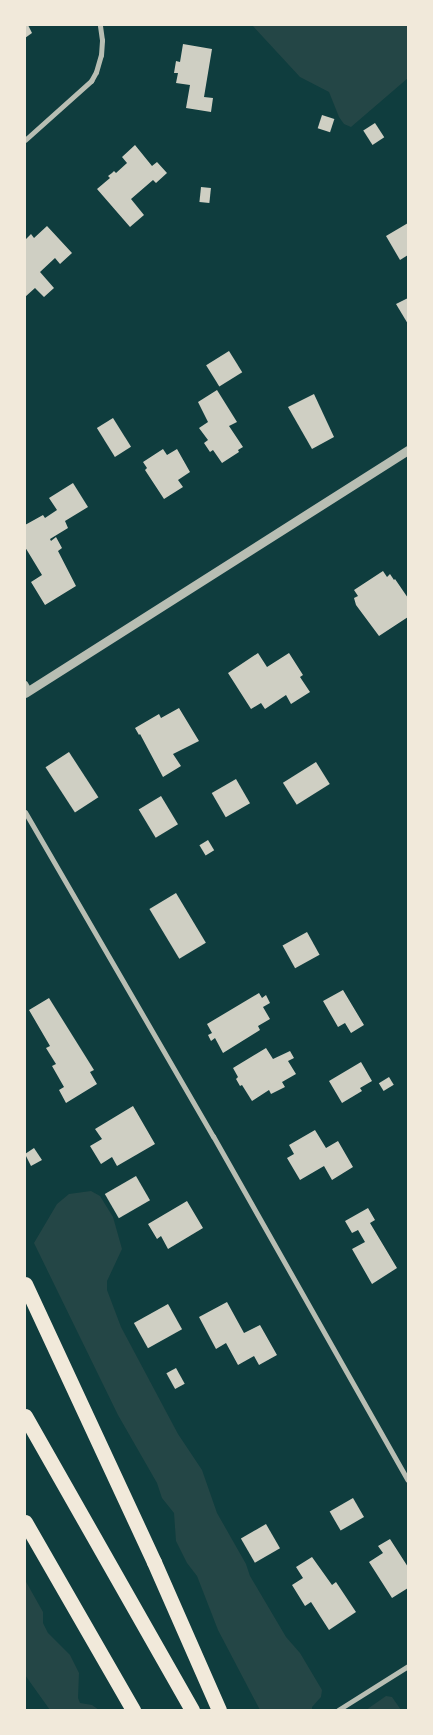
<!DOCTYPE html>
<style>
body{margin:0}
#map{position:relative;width:433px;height:1735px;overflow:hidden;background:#0f3d3e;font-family:Signika,sans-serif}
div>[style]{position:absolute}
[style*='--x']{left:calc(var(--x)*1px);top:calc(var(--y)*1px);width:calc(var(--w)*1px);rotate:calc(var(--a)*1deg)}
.green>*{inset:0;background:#244646}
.building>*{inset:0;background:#cfcfc3;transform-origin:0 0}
.minor>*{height:5px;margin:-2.5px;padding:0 2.5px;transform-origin:2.5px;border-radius:2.5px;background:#b8beb3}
.tertiary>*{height:9px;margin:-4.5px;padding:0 4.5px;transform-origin:4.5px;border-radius:4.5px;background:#b8beb3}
.motorway>*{height:15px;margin:-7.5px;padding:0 7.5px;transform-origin:7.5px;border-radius:7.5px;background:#f1e9da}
span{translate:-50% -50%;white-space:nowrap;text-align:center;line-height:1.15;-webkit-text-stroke:5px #f1e9da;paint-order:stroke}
.frame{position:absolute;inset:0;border:26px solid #f1e9da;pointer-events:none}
</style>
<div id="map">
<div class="green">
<div style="clip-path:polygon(252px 25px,408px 25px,408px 78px,351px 127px,344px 124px,339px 117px,329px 92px,300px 77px)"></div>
<div style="clip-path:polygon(91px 1191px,100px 1196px,113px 1217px,122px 1249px,107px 1281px,107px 1290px,121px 1327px,178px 1434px,202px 1470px,217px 1513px,246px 1564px,250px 1576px,286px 1637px,300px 1653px,322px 1690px,321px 1697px,312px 1707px,312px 1710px,260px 1710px,218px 1630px,197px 1576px,187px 1563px,176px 1541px,174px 1513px,162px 1498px,157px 1483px,118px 1415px,34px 1243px,57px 1204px,69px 1194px)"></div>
<div style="clip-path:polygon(25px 1580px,43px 1612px,43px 1623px,48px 1633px,70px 1655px,79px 1673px,78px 1698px,80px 1703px,92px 1705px,99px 1710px,50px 1710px,25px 1675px)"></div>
<div style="clip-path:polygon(386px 1696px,392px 1697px,401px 1710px,366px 1710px)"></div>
</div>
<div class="building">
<div style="clip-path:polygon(25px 25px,28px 25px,32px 33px,25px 38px)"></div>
<div style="clip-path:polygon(183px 44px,212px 49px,204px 97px,213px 98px,211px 112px,186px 108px,190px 85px,176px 83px,178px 73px,174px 73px,176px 61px,180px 62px)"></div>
<div style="left:322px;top:115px;width:13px;height:14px;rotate:18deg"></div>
<div style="left:375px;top:123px;width:17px;height:14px;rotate:57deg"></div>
<div style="clip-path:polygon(135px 145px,152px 166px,157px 162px,167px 173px,156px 183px,153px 180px,131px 199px,144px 215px,130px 227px,97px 189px,110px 178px,108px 176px,112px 173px,114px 171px,116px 173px,127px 163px,122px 157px)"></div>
<div style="left:201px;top:187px;width:10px;height:15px;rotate:6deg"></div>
<div style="clip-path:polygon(408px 223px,408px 255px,400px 260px,386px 236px)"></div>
<div style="clip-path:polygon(47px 226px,72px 253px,60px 264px,55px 258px,40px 272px,54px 288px,44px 297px,35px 288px,25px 297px,25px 240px,31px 234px,34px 238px)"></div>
<div style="clip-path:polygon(408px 298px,408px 324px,396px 304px)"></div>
<div style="left:229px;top:351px;width:25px;height:27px;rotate:58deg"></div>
<div style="clip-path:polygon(217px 390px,237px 422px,229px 426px,243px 447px,238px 450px,239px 452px,222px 463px,213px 450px,210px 452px,204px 443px,208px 440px,199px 428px,208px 422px,198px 402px)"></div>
<div style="clip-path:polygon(314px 394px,334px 437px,312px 449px,288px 407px)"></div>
<div style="left:113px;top:418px;width:34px;height:19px;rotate:58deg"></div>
<div style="clip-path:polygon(163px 449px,167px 455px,177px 449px,190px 472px,178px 480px,183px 487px,164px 499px,145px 470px,147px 468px,143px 462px)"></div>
<div style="clip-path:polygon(73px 483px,88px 507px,65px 521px,68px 528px,50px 539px,51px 541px,56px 537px,62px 548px,58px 551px,76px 586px,45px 605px,31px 582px,42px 575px,25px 547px,25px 525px,43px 515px,45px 518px,57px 510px,49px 498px)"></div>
<div style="clip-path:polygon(383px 571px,387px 577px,390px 574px,394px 580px,395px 579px,408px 598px,408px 617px,379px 636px,356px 605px,354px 598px,358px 596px,354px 590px)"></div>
<div style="clip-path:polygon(258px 653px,267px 667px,289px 653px,303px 675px,300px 677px,310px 692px,291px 704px,286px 695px,265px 709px,261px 703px,251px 709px,228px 673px)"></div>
<div style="clip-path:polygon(179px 708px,199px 741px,173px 754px,181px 766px,163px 777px,140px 734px,139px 735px,135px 728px,159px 714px,161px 718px)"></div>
<div style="left:69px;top:752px;width:54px;height:28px;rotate:57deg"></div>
<div style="left:316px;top:762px;width:26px;height:39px;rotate:58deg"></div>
<div style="left:236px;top:779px;width:28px;height:28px;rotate:60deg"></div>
<div style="left:161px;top:796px;width:33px;height:26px;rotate:59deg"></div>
<div style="left:208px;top:840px;width:12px;height:10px;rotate:59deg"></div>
<div style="left:176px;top:893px;width:58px;height:31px;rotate:59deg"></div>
<div style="left:307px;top:932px;width:26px;height:28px;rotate:61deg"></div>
<div style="clip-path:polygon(343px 990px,364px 1025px,351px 1033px,345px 1023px,338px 1027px,323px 1001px)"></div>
<div style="clip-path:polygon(259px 993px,262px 998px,266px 995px,270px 1003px,263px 1007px,270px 1019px,258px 1026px,260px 1030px,223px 1053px,215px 1038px,211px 1041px,208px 1035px,212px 1033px,207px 1024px)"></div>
<div style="clip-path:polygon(49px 998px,94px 1070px,90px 1072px,97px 1084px,66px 1103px,59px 1090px,64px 1087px,52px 1066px,56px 1064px,46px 1048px,50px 1046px,29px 1010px)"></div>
<div style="clip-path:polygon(266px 1048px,273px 1059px,290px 1051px,294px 1058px,288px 1061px,296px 1074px,282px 1082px,285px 1087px,271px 1094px,269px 1090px,252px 1101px,242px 1085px,240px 1086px,236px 1079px,238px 1077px,233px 1068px)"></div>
<div style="clip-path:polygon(361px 1062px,372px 1081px,360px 1088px,362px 1091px,342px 1103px,329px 1081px)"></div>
<div style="left:389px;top:1077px;width:9px;height:12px;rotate:58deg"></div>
<div style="clip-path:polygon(133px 1106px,155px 1144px,117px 1166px,112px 1157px,101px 1164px,90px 1146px,102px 1139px,95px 1129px)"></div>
<div style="clip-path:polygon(315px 1130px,326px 1148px,338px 1141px,353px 1167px,332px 1180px,324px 1166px,300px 1180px,287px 1158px,294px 1154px,289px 1145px)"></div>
<div style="clip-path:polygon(34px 1148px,42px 1160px,31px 1166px,25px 1154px)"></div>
<div style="left:136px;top:1176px;width:28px;height:36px;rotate:60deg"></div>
<div style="clip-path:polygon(187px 1201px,203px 1228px,168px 1249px,161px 1236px,157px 1239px,148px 1224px)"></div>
<div style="clip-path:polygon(368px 1208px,375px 1220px,370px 1223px,397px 1268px,372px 1284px,352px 1249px,365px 1242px,358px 1230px,352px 1233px,345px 1221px)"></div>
<div style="clip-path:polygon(227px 1302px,244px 1333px,260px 1325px,277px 1355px,259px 1365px,254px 1356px,238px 1365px,226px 1343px,216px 1349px,199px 1317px)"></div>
<div style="left:168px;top:1304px;width:29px;height:39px;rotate:61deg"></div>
<div style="left:176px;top:1368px;width:18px;height:11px;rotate:61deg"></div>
<div style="left:353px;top:1498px;width:22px;height:27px;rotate:60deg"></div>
<div style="left:266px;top:1524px;width:28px;height:29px;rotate:60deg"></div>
<div style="clip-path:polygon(390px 1539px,408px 1567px,408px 1588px,392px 1598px,369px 1562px,383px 1553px,378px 1546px)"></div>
<div style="clip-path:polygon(312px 1557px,332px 1585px,336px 1582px,356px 1612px,329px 1630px,311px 1602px,305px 1606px,292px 1585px,303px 1578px,296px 1567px)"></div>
</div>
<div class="minor">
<div style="--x:25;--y:140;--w:89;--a:-41.8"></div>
<div style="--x:91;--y:81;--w:10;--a:-61"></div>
<div style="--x:96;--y:72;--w:18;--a:-74"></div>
<div style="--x:101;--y:55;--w:15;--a:-86"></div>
<div style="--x:102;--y:40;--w:15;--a:-98"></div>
<div style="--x:25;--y:683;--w:8;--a:60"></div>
<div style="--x:25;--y:812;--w:375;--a:59.9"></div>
<div style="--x:213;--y:1136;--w:395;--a:60.5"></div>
<div style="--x:338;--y:1710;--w:83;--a:-32.2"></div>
</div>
<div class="tertiary">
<div style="--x:25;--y:693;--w:454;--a:-32.4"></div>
</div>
<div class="motorway">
<div style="--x:25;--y:1284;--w:306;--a:65.1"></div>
<div style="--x:154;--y:1562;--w:162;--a:66.3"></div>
<div style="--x:25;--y:1416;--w:338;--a:60.4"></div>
<div style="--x:25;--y:1522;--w:217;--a:60.1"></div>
</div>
<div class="frame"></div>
</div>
